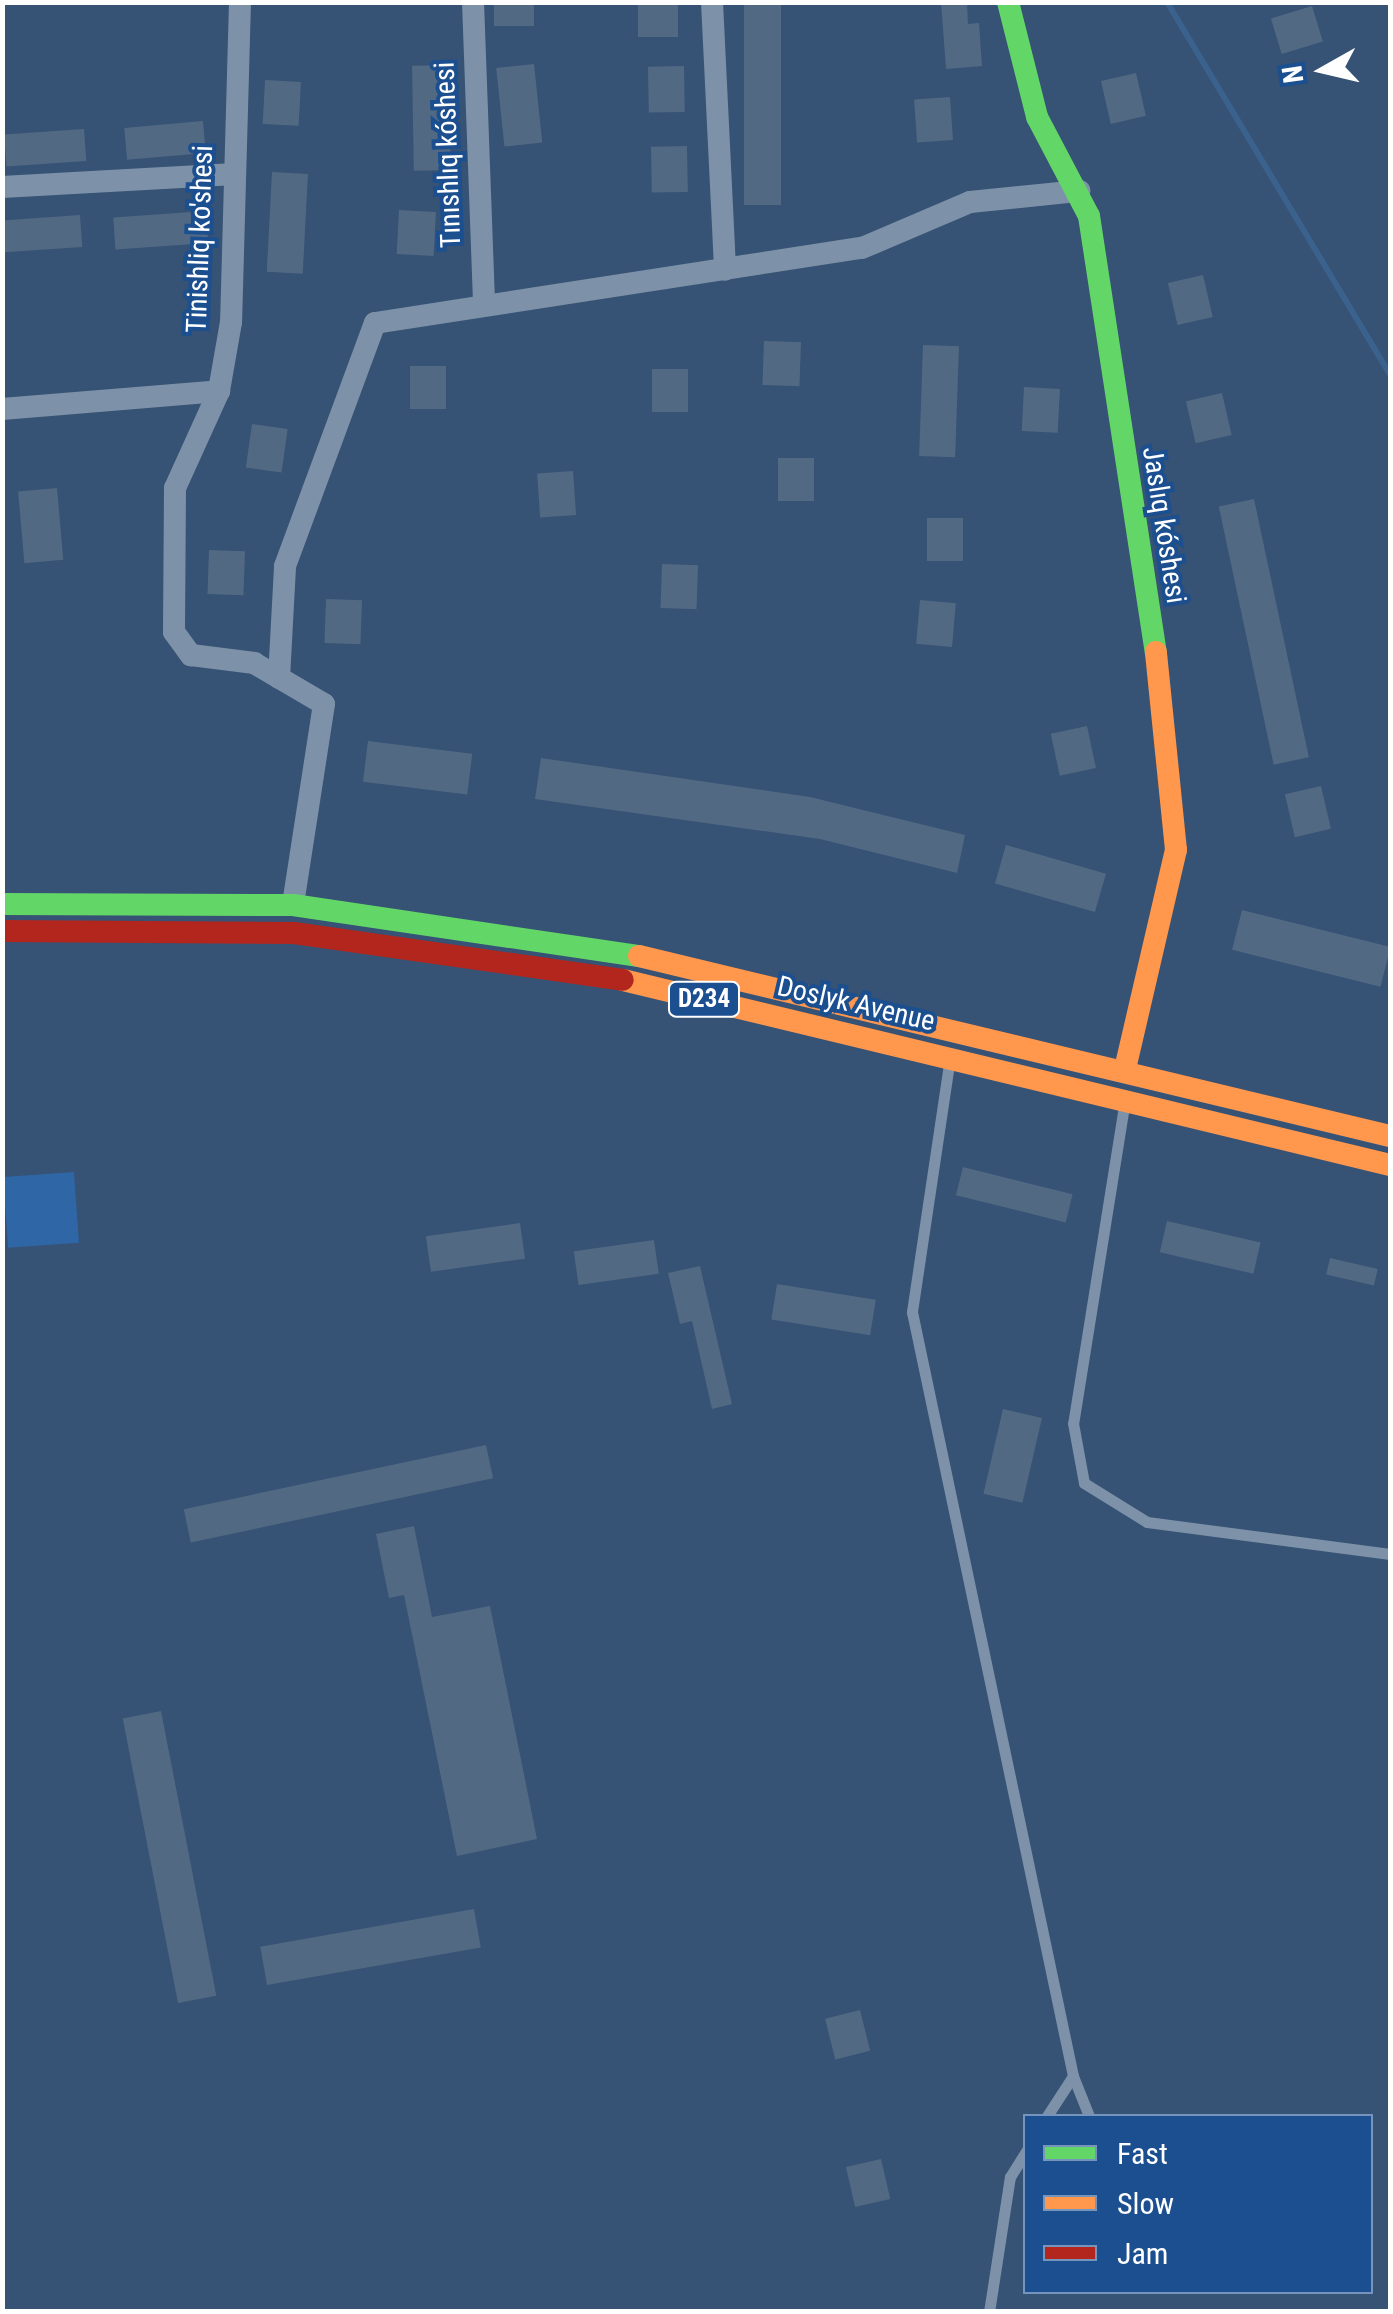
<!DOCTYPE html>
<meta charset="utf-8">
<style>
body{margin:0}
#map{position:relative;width:1393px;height:2314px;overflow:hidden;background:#365274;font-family:"Roboto Condensed",sans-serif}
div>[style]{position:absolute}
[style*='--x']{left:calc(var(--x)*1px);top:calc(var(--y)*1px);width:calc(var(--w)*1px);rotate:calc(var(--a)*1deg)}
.green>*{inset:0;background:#2f66a5;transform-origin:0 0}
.stream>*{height:6px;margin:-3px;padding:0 3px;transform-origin:3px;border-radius:3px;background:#3b618d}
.building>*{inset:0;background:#526984;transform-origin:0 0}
.lane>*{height:11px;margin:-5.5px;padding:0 5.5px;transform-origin:5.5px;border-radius:5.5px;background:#7d92a8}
.street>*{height:22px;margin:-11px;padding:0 11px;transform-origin:11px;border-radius:11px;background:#7d92a8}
.fast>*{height:22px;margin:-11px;padding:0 11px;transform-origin:11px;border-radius:11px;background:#63d668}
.slow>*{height:22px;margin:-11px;padding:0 11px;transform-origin:11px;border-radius:11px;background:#ff974d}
.jam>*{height:22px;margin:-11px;padding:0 11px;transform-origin:11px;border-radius:11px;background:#b3261e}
span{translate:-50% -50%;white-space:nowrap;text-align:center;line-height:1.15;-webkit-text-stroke:8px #1b4f8f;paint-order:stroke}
.shield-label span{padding:2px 8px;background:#1b4f8f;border:2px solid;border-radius:8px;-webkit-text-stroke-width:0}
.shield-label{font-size:25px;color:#fff;font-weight:700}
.street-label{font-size:28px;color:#fff}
.frame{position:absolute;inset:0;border:5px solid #fff;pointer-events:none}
.legend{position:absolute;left:1023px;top:2114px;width:350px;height:180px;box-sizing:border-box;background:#1b4f8f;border:2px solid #7695bc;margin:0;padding:12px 18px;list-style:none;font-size:30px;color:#fff}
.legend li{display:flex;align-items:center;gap:20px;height:50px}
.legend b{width:50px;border:2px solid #7695bc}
.north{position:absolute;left:1273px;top:20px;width:100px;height:100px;-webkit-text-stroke:8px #1b4f8f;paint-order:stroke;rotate:262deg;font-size:28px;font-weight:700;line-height:40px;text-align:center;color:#fff}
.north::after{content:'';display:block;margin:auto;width:35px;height:45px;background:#fff;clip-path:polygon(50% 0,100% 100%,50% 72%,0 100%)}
</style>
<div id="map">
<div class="green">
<div style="left:74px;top:1172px;width:71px;height:71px;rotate:86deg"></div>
</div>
<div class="stream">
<div style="--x:1167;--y:2;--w:435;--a:59.1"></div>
</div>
<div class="building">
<div style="left:494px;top:2px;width:40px;height:24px"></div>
<div style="left:638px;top:2px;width:40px;height:35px"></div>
<div style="left:744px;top:2px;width:37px;height:203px"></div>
<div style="clip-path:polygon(941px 2px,967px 2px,968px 24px,979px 23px,982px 66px,946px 69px)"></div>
<div style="left:1312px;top:6px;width:37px;height:43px;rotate:73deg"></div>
<div style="left:534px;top:64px;width:79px;height:38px;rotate:84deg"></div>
<div style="left:449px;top:65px;width:105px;height:37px;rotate:89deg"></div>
<div style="left:684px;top:66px;width:46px;height:36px;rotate:89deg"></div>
<div style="left:1136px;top:73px;width:44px;height:36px;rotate:77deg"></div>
<div style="left:265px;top:80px;width:36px;height:44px;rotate:3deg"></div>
<div style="left:950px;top:97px;width:43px;height:36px;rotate:86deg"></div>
<div style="left:203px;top:121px;width:32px;height:79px;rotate:85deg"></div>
<div style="left:84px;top:129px;width:32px;height:80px;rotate:86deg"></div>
<div style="left:687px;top:146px;width:46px;height:36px;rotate:89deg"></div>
<div style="left:272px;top:172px;width:36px;height:100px;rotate:3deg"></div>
<div style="left:399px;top:210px;width:37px;height:44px;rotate:3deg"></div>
<div style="left:206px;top:211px;width:32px;height:93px;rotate:86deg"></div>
<div style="left:80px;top:215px;width:32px;height:78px;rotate:86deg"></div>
<div style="left:1203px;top:275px;width:43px;height:36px;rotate:77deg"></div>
<div style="left:764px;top:341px;width:37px;height:44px;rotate:2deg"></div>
<div style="left:923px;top:345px;width:36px;height:111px;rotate:2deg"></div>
<div style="left:410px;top:366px;width:36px;height:43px"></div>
<div style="left:652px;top:369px;width:36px;height:43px"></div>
<div style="left:1024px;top:387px;width:36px;height:44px;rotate:3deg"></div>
<div style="left:1222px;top:393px;width:43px;height:37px;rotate:77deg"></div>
<div style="left:252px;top:424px;width:36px;height:44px;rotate:8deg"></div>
<div style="left:778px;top:458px;width:36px;height:43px"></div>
<div style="left:573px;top:471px;width:44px;height:36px;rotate:86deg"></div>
<div style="left:57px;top:488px;width:72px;height:39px;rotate:85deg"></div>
<div style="left:1254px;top:499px;width:264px;height:36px;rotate:78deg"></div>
<div style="left:927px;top:518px;width:36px;height:43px"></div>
<div style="left:209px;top:550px;width:36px;height:44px;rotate:2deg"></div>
<div style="left:662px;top:564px;width:36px;height:44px;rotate:2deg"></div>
<div style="left:326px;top:599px;width:36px;height:44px;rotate:2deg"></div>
<div style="left:920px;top:600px;width:36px;height:44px;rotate:5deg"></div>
<div style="left:1087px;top:726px;width:43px;height:37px;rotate:78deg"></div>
<div style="left:368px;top:741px;width:105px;height:41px;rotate:7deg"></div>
<div style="clip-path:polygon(541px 758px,810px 797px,965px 835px,957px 873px,820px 839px,535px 799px)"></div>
<div style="left:1321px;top:786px;width:44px;height:37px;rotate:77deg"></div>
<div style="left:1006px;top:845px;width:104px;height:40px;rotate:16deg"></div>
<div style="left:1242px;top:910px;width:153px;height:41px;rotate:14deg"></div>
<div style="left:963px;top:1167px;width:113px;height:29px;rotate:14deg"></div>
<div style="left:1167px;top:1221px;width:96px;height:32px;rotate:13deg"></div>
<div style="left:520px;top:1223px;width:36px;height:95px;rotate:82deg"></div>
<div style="left:654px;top:1240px;width:34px;height:81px;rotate:82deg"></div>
<div style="left:1330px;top:1258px;width:49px;height:17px;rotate:13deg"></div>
<div style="clip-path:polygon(700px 1266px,732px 1404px,712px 1409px,692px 1321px,680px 1324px,668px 1273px)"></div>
<div style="left:777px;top:1284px;width:100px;height:36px;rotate:9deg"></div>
<div style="left:1003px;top:1409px;width:40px;height:87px;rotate:13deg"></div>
<div style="left:486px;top:1445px;width:34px;height:309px;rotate:78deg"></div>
<div style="clip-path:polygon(414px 1526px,432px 1617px,490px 1606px,537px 1839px,457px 1856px,404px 1595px,389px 1598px,376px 1534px)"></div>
<div style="left:161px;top:1711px;width:290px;height:39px;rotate:79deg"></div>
<div style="left:474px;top:1909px;width:39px;height:217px;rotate:80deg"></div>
<div style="left:860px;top:2010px;width:42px;height:36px;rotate:76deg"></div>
<div style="left:881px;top:2159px;width:41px;height:36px;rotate:77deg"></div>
</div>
<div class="lane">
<div style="--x:949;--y:1064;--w:251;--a:98.5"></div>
<div style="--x:912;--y:1312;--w:781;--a:78.1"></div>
<div style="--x:1073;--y:2076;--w:43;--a:68.2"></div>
<div style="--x:1124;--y:1106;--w:321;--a:99.1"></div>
<div style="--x:1073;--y:1423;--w:61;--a:79.6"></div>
<div style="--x:1084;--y:1483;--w:74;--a:31.8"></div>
<div style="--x:1147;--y:1522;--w:245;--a:7.5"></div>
<div style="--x:1047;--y:2116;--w:48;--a:-57"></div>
<div style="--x:989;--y:2312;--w:137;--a:-81.2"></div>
<div style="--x:1010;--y:2177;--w:31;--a:-58"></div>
</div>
<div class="street">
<div style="--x:240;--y:2;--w:320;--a:91.6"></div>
<div style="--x:231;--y:322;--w:70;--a:99.9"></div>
<div style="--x:219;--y:391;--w:107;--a:114.4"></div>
<div style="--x:175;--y:488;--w:144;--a:90.4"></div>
<div style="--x:174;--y:632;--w:29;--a:54"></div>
<div style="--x:191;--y:655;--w:64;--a:7.2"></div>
<div style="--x:254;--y:663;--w:81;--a:30.4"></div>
<div style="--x:324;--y:704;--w:203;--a:98.8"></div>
<div style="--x:473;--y:2;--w:303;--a:87.9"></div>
<div style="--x:712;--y:2;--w:268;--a:87.2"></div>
<div style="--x:2;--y:187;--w:229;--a:-3.2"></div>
<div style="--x:2;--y:409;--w:218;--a:-4.7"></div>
<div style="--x:279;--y:678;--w:112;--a:-86.9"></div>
<div style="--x:285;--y:566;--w:259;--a:-69.7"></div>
<div style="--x:375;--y:323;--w:493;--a:-8.8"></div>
<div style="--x:862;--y:248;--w:117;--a:-23.1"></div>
<div style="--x:970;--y:202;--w:110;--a:-5.8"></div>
</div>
<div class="fast">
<div style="--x:1008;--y:2;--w:119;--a:75.8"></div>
<div style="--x:1037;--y:117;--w:112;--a:62.3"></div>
<div style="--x:1089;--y:216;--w:441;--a:81.3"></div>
<div style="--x:2;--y:904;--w:291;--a:0.2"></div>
<div style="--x:293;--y:905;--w:350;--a:8.4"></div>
</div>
<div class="slow">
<div style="--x:639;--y:956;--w:772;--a:13.48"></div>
<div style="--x:623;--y:980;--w:789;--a:13.56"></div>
<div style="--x:1125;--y:1069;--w:225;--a:-76.9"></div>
<div style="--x:1176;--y:850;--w:199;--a:-95.8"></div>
</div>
<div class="jam">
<div style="--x:2;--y:931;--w:292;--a:0.4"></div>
<div style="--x:294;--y:933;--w:332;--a:8.1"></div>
</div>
<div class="shield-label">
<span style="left:704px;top:999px">D234</span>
</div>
<div class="street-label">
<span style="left:448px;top:155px;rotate:-92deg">Tınıshlıq kóshesi</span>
<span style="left:200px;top:239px;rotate:-88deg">Tinishliq ko'shesi</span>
<span style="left:1164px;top:525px;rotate:81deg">Jaslıq kóshesi</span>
<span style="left:856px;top:1004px;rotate:13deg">Doslyk Avenue</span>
</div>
<div class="frame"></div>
<ul class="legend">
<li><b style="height:12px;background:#63d668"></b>Fast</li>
<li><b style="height:12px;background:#ff974d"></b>Slow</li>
<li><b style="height:12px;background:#b3261e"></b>Jam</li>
</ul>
<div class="north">N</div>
</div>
